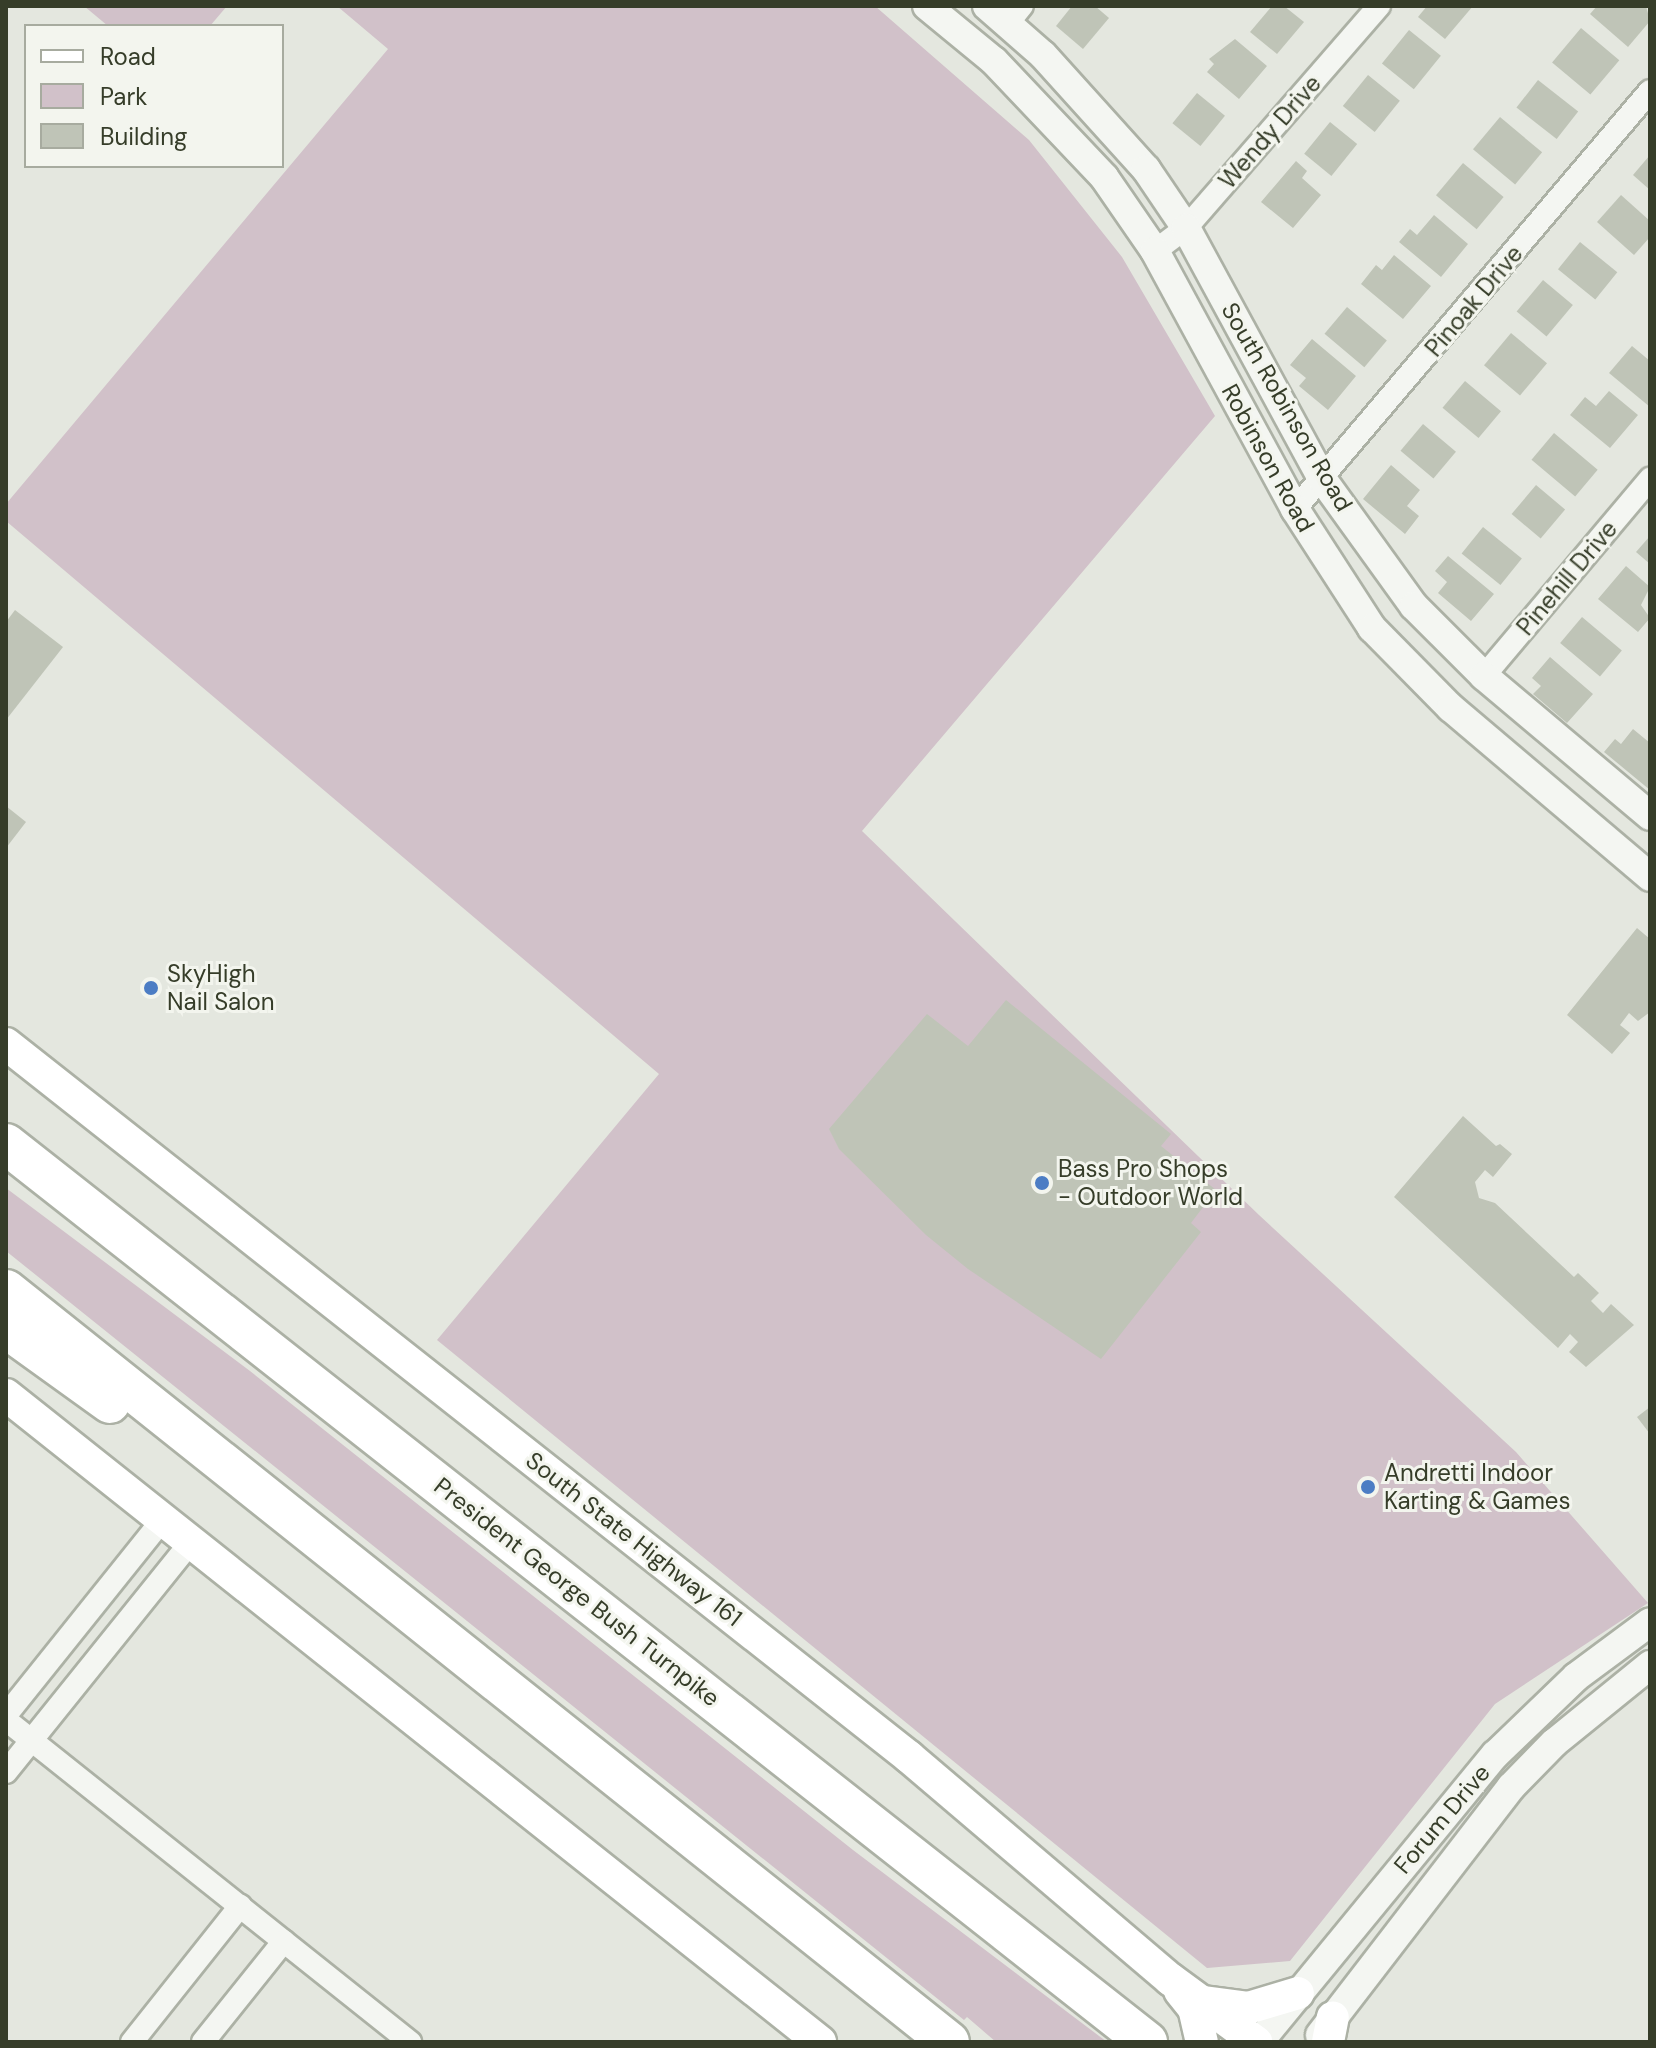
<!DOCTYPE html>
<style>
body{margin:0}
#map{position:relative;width:1656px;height:2048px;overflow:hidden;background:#e4e7df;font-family:"DM Sans",sans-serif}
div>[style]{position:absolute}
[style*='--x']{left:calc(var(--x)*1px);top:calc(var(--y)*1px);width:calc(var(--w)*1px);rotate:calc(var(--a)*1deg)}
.green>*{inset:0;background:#d1c1c9}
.building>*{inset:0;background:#bfc4b7;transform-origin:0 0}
.roads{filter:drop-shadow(2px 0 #acb1a5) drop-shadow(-2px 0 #acb1a5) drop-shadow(0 2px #acb1a5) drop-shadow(0 -2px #acb1a5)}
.minor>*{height:22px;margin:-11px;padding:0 11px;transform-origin:11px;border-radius:11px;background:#f4f6f2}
.tertiary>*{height:28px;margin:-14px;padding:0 14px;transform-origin:14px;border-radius:14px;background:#f4f6f2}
.secondary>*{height:32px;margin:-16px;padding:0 16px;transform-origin:16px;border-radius:16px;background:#fff}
.motorway>*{height:40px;margin:-20px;padding:0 20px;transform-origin:20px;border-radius:20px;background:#fff}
.dots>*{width:22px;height:22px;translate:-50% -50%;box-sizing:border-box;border:4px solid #f3f5ee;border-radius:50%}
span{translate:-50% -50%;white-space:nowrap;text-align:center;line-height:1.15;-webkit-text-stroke:6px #f3f5ee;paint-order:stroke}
.street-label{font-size:24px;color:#363d29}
.poi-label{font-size:24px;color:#363d29}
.left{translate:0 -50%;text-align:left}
.frame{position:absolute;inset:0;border:8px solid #363d29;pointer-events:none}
.legend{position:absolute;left:24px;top:24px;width:260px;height:144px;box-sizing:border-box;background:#f3f5ee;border:2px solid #a7ab9f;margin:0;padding:10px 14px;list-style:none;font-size:24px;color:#363d29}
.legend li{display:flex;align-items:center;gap:16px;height:40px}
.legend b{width:40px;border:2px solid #a7ab9f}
</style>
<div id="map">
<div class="green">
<div style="clip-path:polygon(84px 6px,227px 6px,210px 26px,108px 26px)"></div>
<div style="clip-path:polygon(337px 6px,875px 6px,1029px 140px,1122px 257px,1215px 416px,862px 831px,1259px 1215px,1516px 1452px,1648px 1603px,1495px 1704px,1290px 1961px,1207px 1968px,437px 1340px,659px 1074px,6px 521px,6px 504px,388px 49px)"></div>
<div style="clip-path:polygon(6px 1188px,250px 1371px,853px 1850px,1107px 2042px,996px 2042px,967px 2017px,964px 2020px,6px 1251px)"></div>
</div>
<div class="building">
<div style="clip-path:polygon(1072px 6px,1095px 6px,1109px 18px,1083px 49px,1056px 26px)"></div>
<div style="clip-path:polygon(1272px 6px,1284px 6px,1304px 22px,1277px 54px,1250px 32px)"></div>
<div style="clip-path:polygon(1427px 6px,1473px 6px,1445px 39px,1418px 17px)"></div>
<div style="clip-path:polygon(1597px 6px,1646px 6px,1650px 21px,1628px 47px,1590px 14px)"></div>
<div style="left:1581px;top:28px;width:50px;height:45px;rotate:40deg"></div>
<div style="left:1409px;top:30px;width:41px;height:43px;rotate:39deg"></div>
<div style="clip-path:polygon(1235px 39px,1267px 66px,1239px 99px,1207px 72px,1214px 64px,1209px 59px)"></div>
<div style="left:1368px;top:75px;width:41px;height:40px;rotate:39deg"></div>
<div style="left:1538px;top:80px;width:51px;height:35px;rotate:38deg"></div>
<div style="left:1197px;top:93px;width:36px;height:39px;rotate:39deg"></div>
<div style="left:1500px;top:117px;width:55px;height:42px;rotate:40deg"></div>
<div style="left:1330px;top:122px;width:35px;height:41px;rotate:39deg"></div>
<div style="clip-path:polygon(1650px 155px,1650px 190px,1633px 175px)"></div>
<div style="clip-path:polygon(1296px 161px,1307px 171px,1302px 178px,1321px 195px,1293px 228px,1261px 202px)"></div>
<div style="left:1463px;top:163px;width:53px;height:42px;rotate:40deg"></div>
<div style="clip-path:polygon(1621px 195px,1650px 221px,1650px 237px,1634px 255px,1597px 222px)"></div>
<div style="clip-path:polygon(1434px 215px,1468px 244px,1441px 277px,1399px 242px,1410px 229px,1417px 235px)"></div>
<div style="left:1580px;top:242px;width:48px;height:35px;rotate:39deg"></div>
<div style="clip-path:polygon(1394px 255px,1431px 286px,1403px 319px,1361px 284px,1376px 265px,1382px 270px)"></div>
<div style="left:1543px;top:280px;width:39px;height:41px;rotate:40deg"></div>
<div style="left:1347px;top:307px;width:52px;height:35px;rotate:40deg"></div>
<div style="left:1511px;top:333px;width:47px;height:42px;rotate:40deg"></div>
<div style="clip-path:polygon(1312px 339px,1356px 376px,1328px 410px,1299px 386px,1306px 378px,1290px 365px)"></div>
<div style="clip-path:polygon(1632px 346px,1650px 361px,1650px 407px,1609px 373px)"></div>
<div style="left:1465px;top:381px;width:47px;height:35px;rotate:40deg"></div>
<div style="clip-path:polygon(1609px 391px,1638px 415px,1610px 448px,1570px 415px,1585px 397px,1596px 406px)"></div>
<div style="left:1423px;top:424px;width:43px;height:35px;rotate:40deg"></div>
<div style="left:1554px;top:433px;width:57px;height:35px;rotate:40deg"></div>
<div style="clip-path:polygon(1391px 465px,1420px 490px,1407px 506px,1419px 516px,1405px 534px,1363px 499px)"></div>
<div style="left:1536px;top:485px;width:38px;height:38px;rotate:40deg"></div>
<div style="left:1483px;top:527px;width:50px;height:34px;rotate:39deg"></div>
<div style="clip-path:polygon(1650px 536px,1650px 564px,1636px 552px)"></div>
<div style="clip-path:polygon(1448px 556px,1494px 594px,1471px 621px,1438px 593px,1447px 582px,1435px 571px)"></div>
<div style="clip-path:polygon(1626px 566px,1650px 587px,1641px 605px,1650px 618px,1638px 632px,1598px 599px)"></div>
<div style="clip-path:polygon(15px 610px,63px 647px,6px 720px,6px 622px)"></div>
<div style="left:1582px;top:617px;width:52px;height:34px;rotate:40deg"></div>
<div style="clip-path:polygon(1550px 657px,1593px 694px,1567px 723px,1533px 694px,1541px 686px,1532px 678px)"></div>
<div style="clip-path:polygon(1633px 729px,1650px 743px,1650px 790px,1604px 752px,1615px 739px,1621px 744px)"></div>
<div style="clip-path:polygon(6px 806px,26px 822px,6px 848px)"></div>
<div style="clip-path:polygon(1637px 928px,1650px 939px,1650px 1012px,1638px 1021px,1629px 1013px,1620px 1025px,1630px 1033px,1612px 1054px,1567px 1015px)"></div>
<div style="clip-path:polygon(1006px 1000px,1171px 1134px,1161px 1146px,1216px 1190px,1191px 1223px,1201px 1232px,1101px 1359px,968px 1269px,926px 1235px,839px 1149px,829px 1129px,927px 1014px,968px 1046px)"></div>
<div style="clip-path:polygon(1463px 1116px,1496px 1146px,1500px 1144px,1512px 1154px,1493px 1177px,1485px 1170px,1475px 1182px,1479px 1198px,1495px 1203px,1574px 1277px,1578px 1273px,1599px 1293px,1591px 1301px,1603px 1313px,1611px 1304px,1634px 1325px,1586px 1367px,1569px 1352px,1578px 1342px,1570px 1334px,1558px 1348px,1394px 1197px)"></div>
<div style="clip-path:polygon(1650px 1407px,1650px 1434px,1637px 1417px)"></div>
</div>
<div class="roads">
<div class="minor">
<div style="--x:1008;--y:23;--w:22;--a:-51"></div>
<div style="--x:1155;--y:251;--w:39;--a:-37"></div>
<div style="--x:1186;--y:228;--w:294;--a:-49"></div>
<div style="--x:1295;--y:509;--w:548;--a:-49.66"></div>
<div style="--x:1484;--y:676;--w:258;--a:-49.9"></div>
<div style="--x:6;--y:1715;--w:251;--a:-51.3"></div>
<div style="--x:6;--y:1720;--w:517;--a:38.56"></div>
<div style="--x:6;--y:1772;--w:295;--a:-51.2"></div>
<div style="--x:132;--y:2042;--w:174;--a:-51.5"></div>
<div style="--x:203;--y:2042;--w:129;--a:-51.3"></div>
</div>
<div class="tertiary">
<div style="--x:927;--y:6;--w:87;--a:39.4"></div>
<div style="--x:994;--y:61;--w:160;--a:46.5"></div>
<div style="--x:1104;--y:177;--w:90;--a:55.4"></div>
<div style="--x:1155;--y:251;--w:294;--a:61.5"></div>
<div style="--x:1295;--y:509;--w:142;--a:57.1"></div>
<div style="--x:1372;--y:628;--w:112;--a:45.4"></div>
<div style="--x:1451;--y:708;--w:261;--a:40.3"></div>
<div style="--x:987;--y:6;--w:74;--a:41.2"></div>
<div style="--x:1043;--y:55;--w:154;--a:47.9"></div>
<div style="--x:1146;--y:169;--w:71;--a:55.9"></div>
<div style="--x:1186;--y:228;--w:287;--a:61.5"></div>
<div style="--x:1323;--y:480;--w:155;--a:54.2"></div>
<div style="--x:1414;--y:606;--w:99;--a:45"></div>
<div style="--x:1484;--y:676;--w:217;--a:40.1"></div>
<div style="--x:1320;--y:2035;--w:313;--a:-52.4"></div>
<div style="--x:1511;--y:1787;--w:62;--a:-45.7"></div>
<div style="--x:1554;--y:1743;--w:124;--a:-39.1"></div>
<div style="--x:1259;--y:2042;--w:372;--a:-50.6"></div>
<div style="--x:1495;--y:1755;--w:112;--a:-43.9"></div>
<div style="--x:1576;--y:1677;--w:92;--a:-36.6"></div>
</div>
<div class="secondary">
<div style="--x:6;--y:1044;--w:1151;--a:38.29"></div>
<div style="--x:909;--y:1757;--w:343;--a:40.4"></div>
<div style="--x:1170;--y:1979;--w:107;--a:36.2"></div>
<div style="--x:6;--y:1395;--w:1040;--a:38.48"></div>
<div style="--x:1180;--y:1991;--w:22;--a:51"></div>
<div style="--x:1194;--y:2008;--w:35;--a:77"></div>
<div style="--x:1204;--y:2002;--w:44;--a:7.8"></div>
<div style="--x:1248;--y:2008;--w:52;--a:-16.7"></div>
<div style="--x:1328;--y:2042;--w:25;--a:-79"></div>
</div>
<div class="motorway">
<div style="--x:6;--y:1144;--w:1452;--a:38.2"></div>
<div style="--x:6;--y:1290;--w:1206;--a:38.57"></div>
<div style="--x:6;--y:1328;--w:128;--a:35.8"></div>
</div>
</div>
<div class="dots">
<div style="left:151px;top:988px;background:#4c7dc4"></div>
<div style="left:1042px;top:1183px;background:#4c7dc4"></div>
<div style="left:1368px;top:1487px;background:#4c7dc4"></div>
</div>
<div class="street-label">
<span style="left:1270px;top:132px;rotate:-49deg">Wendy Drive</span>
<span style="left:1474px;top:301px;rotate:-50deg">Pinoak Drive</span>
<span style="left:1287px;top:407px;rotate:60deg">South Robinson Road</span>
<span style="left:1268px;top:458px;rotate:61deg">Robinson Road</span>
<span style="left:1567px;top:578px;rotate:-50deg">Pinehill Drive</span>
<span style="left:634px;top:1539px;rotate:38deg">South State Highway 161</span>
<span style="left:577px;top:1592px;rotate:38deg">President George Bush Turnpike</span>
<span style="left:1442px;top:1819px;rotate:-50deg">Forum Drive</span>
</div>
<div class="poi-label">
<span class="left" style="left:167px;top:988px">SkyHigh<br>Nail Salon</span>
<span class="left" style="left:1058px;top:1183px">Bass Pro Shops<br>- Outdoor World</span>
<span class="left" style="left:1384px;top:1487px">Andretti Indoor<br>Karting &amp; Games</span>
</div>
<div class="frame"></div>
<ul class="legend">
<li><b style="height:10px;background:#fff"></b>Road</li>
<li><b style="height:22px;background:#d1c1c9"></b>Park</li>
<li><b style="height:22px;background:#bfc4b7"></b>Building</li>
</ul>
</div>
